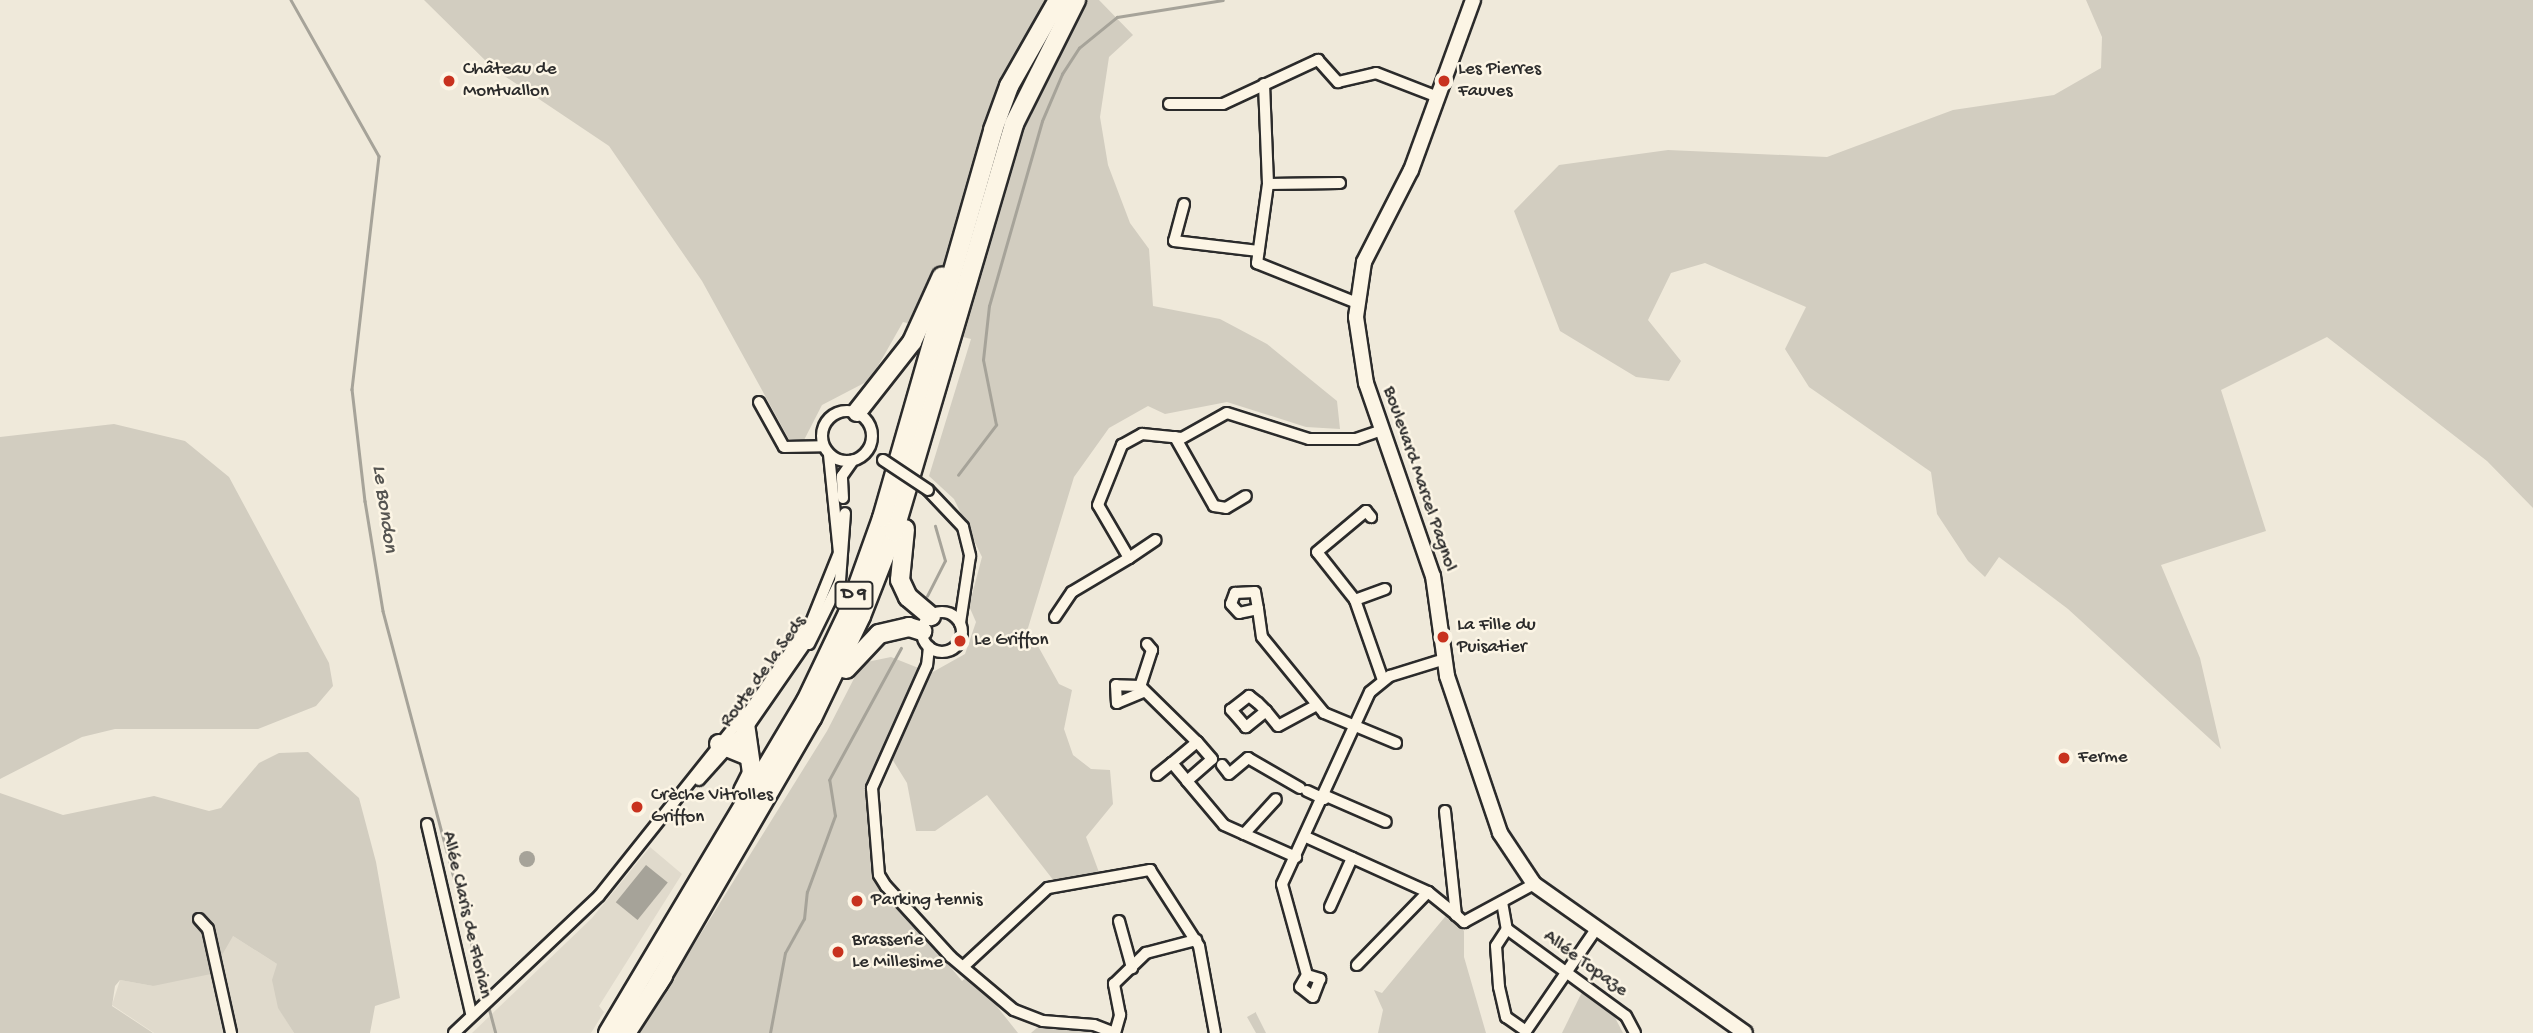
<!DOCTYPE html>
<meta charset="utf-8">
<style>
body{margin:0}
#map{position:relative;width:2533px;height:1033px;overflow:hidden;background:#efe9da;font-family:"Gochi Hand",sans-serif}
div>[style]{position:absolute}
[style*='--x']{left:calc(var(--x)*1px);top:calc(var(--y)*1px);width:calc(var(--w)*1px);rotate:calc(var(--a)*1deg)}
.built>*{inset:0;background:#e0dacc}
.green>*{inset:0;background:#d2cdc0}
.water>*{inset:0;background:#a6a399;transform-origin:0 0}
.round{border-radius:50%}
.stream>*{height:2.5px;margin:-1.25px;padding:0 1.25px;transform-origin:1.25px;border-radius:1.25px;background:#a6a399}
.roads{filter:drop-shadow(2px 0 #2b2b2b) drop-shadow(-2px 0 #2b2b2b) drop-shadow(0 2px #2b2b2b) drop-shadow(0 -2px #2b2b2b)}
.street>*{height:10px;margin:-5px;padding:0 5px;transform-origin:5px;border-radius:5px;background:#fcf5e5}
.street>.ring{margin:-5px;padding:0;box-sizing:content-box;background:none;border:10px solid #fcf5e5;border-radius:50%}
.secondary>*{height:14px;margin:-7px;padding:0 7px;transform-origin:7px;border-radius:7px;background:#fcf5e5}
.highway>*{height:18px;margin:-9px;padding:0 9px;transform-origin:9px;border-radius:9px;background:#fcf5e5}
.bridges{filter:drop-shadow(2px 0 #2b2b2b) drop-shadow(-2px 0 #2b2b2b) drop-shadow(0 2px #2b2b2b) drop-shadow(0 -2px #2b2b2b)}
.street-bridge>*{height:10px;margin:-5px;padding:0 5px;transform-origin:5px;border-radius:5px;background:#fcf5e5}
.dots>*{width:19px;height:19px;translate:-50% -50%;box-sizing:border-box;border:4px solid #fcf5e5;border-radius:50%}
span{translate:-50% -50%;white-space:nowrap;text-align:center;line-height:1.15;-webkit-text-stroke:5px #fcf5e5;paint-order:stroke}
.shield-label span{padding:2px 5px;background:#fcf5e5;border:2px solid;border-radius:5px;-webkit-text-stroke-width:0}
.shield-label{font-size:18px;color:#2b2b2b;font-weight:700}
.poi-label{font-size:19px;color:#2b2b2b}
.left{translate:0 -50%;text-align:left}
.street-label{font-size:19px;color:#2b2b2b}
.water-label{font-size:21px;color:#565552;font-style:italic}
</style>
<div id="map">
<div class="built">
<div style="clip-path:polygon(650px 847px,682px 874px,599px 1006px,604px 1012px,591px 1033px,472px 1033px,592px 918px)"></div>
<div style="clip-path:polygon(233px 936px,277px 964px,278px 1007px,294px 1033px,154px 1033px,112px 1005px,120px 980px,153px 986px)"></div>
</div>
<div class="green">
<div style="clip-path:polygon(424px 0,1099px 0,1133px 35px,1109px 57px,1100px 117px,1108px 165px,1130px 223px,1149px 249px,1153px 306px,1220px 319px,1267px 344px,1337px 401px,1340px 429px,1306px 427px,1227px 402px,1165px 414px,1148px 406px,1109px 428px,1074px 477px,1028px 628px,1059px 684px,1072px 690px,1064px 729px,1073px 755px,1091px 769px,1110px 770px,1113px 804px,1086px 837px,1100px 875px,1054px 881px,987px 795px,935px 831px,916px 831px,907px 783px,884px 746px,866px 790px,874px 875px,962px 981px,971px 974px,1018px 1033px,639px 1033px,827px 731px,862px 663px,891px 657px,931px 673px,965px 654px,976px 622px,969px 606px,982px 557px,954px 499px,929px 476px,971px 339px,903px 322px,870px 380px,822px 405px,803px 442px,791px 443px,702px 281px,609px 146px,494px 69px)"></div>
<div style="clip-path:polygon(2086px 0,2533px 0,2533px 508px,2487px 461px,2327px 337px,2221px 390px,2266px 531px,2161px 565px,2200px 658px,2221px 749px,2068px 609px,1999px 557px,1985px 577px,1968px 561px,1937px 514px,1931px 472px,1809px 387px,1785px 349px,1806px 307px,1705px 263px,1671px 273px,1648px 320px,1681px 361px,1669px 381px,1636px 377px,1560px 331px,1514px 211px,1559px 165px,1668px 150px,1827px 157px,1953px 110px,2054px 95px,2101px 68px,2102px 37px)"></div>
<div style="clip-path:polygon(114px 424px,185px 441px,229px 477px,329px 663px,333px 686px,316px 706px,258px 729px,115px 729px,82px 737px,0 779px,0 437px)"></div>
<div style="clip-path:polygon(308px 752px,359px 798px,376px 862px,400px 998px,375px 1006px,370px 1033px,294px 1033px,278px 1008px,272px 980px,277px 964px,233px 936px,211px 974px,153px 986px,120px 980px,115px 986px,112px 1006px,153px 1033px,0 1033px,0 793px,63px 815px,154px 796px,209px 811px,221px 808px,259px 763px,279px 753px)"></div>
<div style="clip-path:polygon(1449px 912px,1464px 931px,1464px 957px,1486px 1033px,1378px 1033px,1383px 1010px,1374px 990px,1382px 993px)"></div>
<div style="clip-path:polygon(1583px 990px,1610px 1008px,1623px 1033px,1562px 1033px)"></div>
<div style="clip-path:polygon(1256px 1012px,1256px 1013px,1266px 1033px,1256px 1033px,1247px 1017px)"></div>
<div style="clip-path:polygon(1039px 1026px,1093px 1029px,1106px 1033px,1031px 1033px)"></div>
</div>
<div class="water">
<div class="round" style="left:519px;top:851px;width:16px;height:16px"></div>
<div style="left:646px;top:865px;width:28px;height:48px;rotate:39deg"></div>
</div>
<div class="stream">
<div style="--x:291;--y:0;--w:179;--a:60.6"></div>
<div style="--x:379;--y:156;--w:235;--a:96.6"></div>
<div style="--x:352;--y:389;--w:113;--a:83.4"></div>
<div style="--x:365;--y:501;--w:111;--a:80.7"></div>
<div style="--x:383;--y:611;--w:400;--a:75.1"></div>
<div style="--x:958;--y:475;--w:63;--a:-52.8"></div>
<div style="--x:996;--y:425;--w:66;--a:-101.3"></div>
<div style="--x:983;--y:360;--w:54;--a:-83.7"></div>
<div style="--x:989;--y:306;--w:192;--a:-74"></div>
<div style="--x:1042;--y:121;--w:51;--a:-66.9"></div>
<div style="--x:1062;--y:74;--w:31;--a:-57"></div>
<div style="--x:1079;--y:48;--w:49;--a:-39.2"></div>
<div style="--x:1117;--y:17;--w:107;--a:-9.1"></div>
<div style="--x:927;--y:596;--w:39;--a:-63"></div>
<div style="--x:945;--y:561;--w:36;--a:-106"></div>
<div style="--x:488;--y:1004;--w:30;--a:75"></div>
<div style="--x:770;--y:1033;--w:81;--a:-79.4"></div>
<div style="--x:785;--y:953;--w:39;--a:-61"></div>
<div style="--x:804;--y:919;--w:27;--a:-84"></div>
<div style="--x:807;--y:892;--w:81;--a:-69.8"></div>
<div style="--x:835;--y:816;--w:36;--a:-99"></div>
<div style="--x:829;--y:780;--w:150;--a:-61.4"></div>
</div>
<div class="roads">
<div class="street">
<div style="--x:1264;--y:84;--w:100;--a:87.7"></div>
<div style="--x:1268;--y:184;--w:80;--a:97.9"></div>
<div style="--x:1257;--y:263;--w:108;--a:21.8"></div>
<div style="--x:1169;--y:104;--w:54;--a:0"></div>
<div style="--x:1223;--y:104;--w:105;--a:-24.9"></div>
<div style="--x:1318;--y:60;--w:30;--a:48"></div>
<div style="--x:1338;--y:82;--w:39;--a:-13"></div>
<div style="--x:1376;--y:73;--w:66;--a:21.2"></div>
<div style="--x:1268;--y:184;--w:72;--a:-0.8"></div>
<div style="--x:1184;--y:204;--w:38;--a:105"></div>
<div style="--x:1174;--y:241;--w:85;--a:6.8"></div>
<div style="--x:759;--y:402;--w:51;--a:60.9"></div>
<div style="--x:784;--y:447;--w:39;--a:-1"></div>
<div class="ring" style="left:822px;top:411px;width:40px;height:40px"></div>
<div style="--x:1175;--y:437;--w:79;--a:60.5"></div>
<div style="--x:1214;--y:506;--w:12;--a:9"></div>
<div style="--x:1226;--y:508;--w:23;--a:-31"></div>
<div style="--x:928;--y:490;--w:51;--a:46.6"></div>
<div style="--x:963;--y:527;--w:30;--a:76"></div>
<div style="--x:970;--y:556;--w:68;--a:98.5"></div>
<div style="--x:843;--y:498;--w:22;--a:-93"></div>
<div style="--x:842;--y:476;--w:19;--a:-55"></div>
<div style="--x:1129;--y:558;--w:32;--a:-34"></div>
<div style="--x:1355;--y:600;--w:61;--a:-128.4"></div>
<div style="--x:1317;--y:552;--w:64;--a:-39.9"></div>
<div style="--x:1366;--y:511;--w:8;--a:50"></div>
<div style="--x:1258;--y:609;--w:19;--a:168"></div>
<div style="--x:1239;--y:613;--w:12;--a:-132"></div>
<div style="--x:1231;--y:604;--w:12;--a:-70"></div>
<div style="--x:1235;--y:593;--w:20;--a:-3"></div>
<div style="--x:1255;--y:592;--w:17;--a:80"></div>
<div style="--x:1258;--y:609;--w:28;--a:82"></div>
<div style="--x:1262;--y:637;--w:98;--a:50.8"></div>
<div style="--x:1324;--y:713;--w:78;--a:22.6"></div>
<div class="ring" style="left:922px;top:612px;width:30px;height:30px"></div>
<div style="--x:1055;--y:617;--w:30;--a:-56"></div>
<div style="--x:1072;--y:592;--w:66;--a:-30.8"></div>
<div style="--x:1129;--y:558;--w:61;--a:-120.3"></div>
<div style="--x:1098;--y:505;--w:65;--a:-68.2"></div>
<div style="--x:1122;--y:445;--w:23;--a:-29"></div>
<div style="--x:1142;--y:434;--w:40;--a:5.7"></div>
<div style="--x:1182;--y:438;--w:51;--a:-29.1"></div>
<div style="--x:1227;--y:413;--w:86;--a:17.6"></div>
<div style="--x:1309;--y:439;--w:47;--a:0"></div>
<div style="--x:1356;--y:439;--w:28;--a:-19"></div>
<div style="--x:806;--y:635;--w:88;--a:-68.1"></div>
<div style="--x:839;--y:553;--w:100;--a:-95.8"></div>
<div style="--x:809;--y:644;--w:70;--a:-63.8"></div>
<div style="--x:840;--y:581;--w:68;--a:-85.8"></div>
<div style="--x:1147;--y:644;--w:8;--a:50"></div>
<div style="--x:1152;--y:650;--w:38;--a:108"></div>
<div style="--x:1140;--y:686;--w:80;--a:44.5"></div>
<div style="--x:929;--y:647;--w:18;--a:96"></div>
<div style="--x:927;--y:665;--w:135;--a:114.1"></div>
<div style="--x:872;--y:788;--w:87;--a:85.4"></div>
<div style="--x:879;--y:875;--w:13;--a:58"></div>
<div style="--x:886;--y:886;--w:96;--a:47.5"></div>
<div style="--x:951;--y:957;--w:82;--a:40.1"></div>
<div style="--x:1014;--y:1010;--w:31;--a:21"></div>
<div style="--x:1043;--y:1021;--w:51;--a:4.5"></div>
<div style="--x:1094;--y:1025;--w:22;--a:21"></div>
<div style="--x:1115;--y:1033;--w:19;--a:-74"></div>
<div style="--x:1120;--y:1015;--w:32;--a:-101"></div>
<div style="--x:1114;--y:984;--w:45;--a:-44.1"></div>
<div style="--x:1146;--y:953;--w:52;--a:-14.6"></div>
<div style="--x:1383;--y:680;--w:85;--a:-109.3"></div>
<div style="--x:1355;--y:600;--w:32;--a:-20"></div>
<div style="--x:1140;--y:686;--w:24;--a:-178"></div>
<div style="--x:1116;--y:685;--w:18;--a:87"></div>
<div style="--x:1117;--y:703;--w:28;--a:-23"></div>
<div style="--x:1266;--y:711;--w:26;--a:141"></div>
<div style="--x:1246;--y:727;--w:23;--a:-131"></div>
<div style="--x:1231;--y:710;--w:23;--a:-38"></div>
<div style="--x:1249;--y:696;--w:11;--a:38"></div>
<div style="--x:1258;--y:703;--w:11;--a:45"></div>
<div style="--x:1266;--y:711;--w:19;--a:51"></div>
<div style="--x:1278;--y:726;--w:44;--a:-28.3"></div>
<div style="--x:1222;--y:765;--w:11;--a:52"></div>
<div style="--x:1229;--y:774;--w:25;--a:-40"></div>
<div style="--x:1248;--y:758;--w:60;--a:30"></div>
<div style="--x:1157;--y:775;--w:19;--a:-39"></div>
<div style="--x:699;--y:780;--w:69;--a:-48"></div>
<div style="--x:1187;--y:781;--w:33;--a:-41"></div>
<div style="--x:1212;--y:759;--w:23;--a:-131"></div>
<div style="--x:1197;--y:742;--w:33;--a:140"></div>
<div style="--x:1172;--y:763;--w:23;--a:50"></div>
<div style="--x:1187;--y:781;--w:57;--a:49.9"></div>
<div style="--x:1224;--y:825;--w:79;--a:24"></div>
<div style="--x:1307;--y:791;--w:19;--a:25"></div>
<div style="--x:1326;--y:796;--w:65;--a:23.4"></div>
<div style="--x:1445;--y:811;--w:105;--a:84"></div>
<div style="--x:1456;--y:915;--w:11;--a:41"></div>
<div style="--x:1464;--y:922;--w:80;--a:-28.5"></div>
<div style="--x:427;--y:824;--w:194;--a:76.9"></div>
<div style="--x:1244;--y:834;--w:47;--a:-47.6"></div>
<div style="--x:1306;--y:837;--w:134;--a:24.3"></div>
<div style="--x:1428;--y:892;--w:102;--a:134.2"></div>
<div style="--x:1428;--y:892;--w:36;--a:39"></div>
<div style="--x:1502;--y:902;--w:27;--a:80"></div>
<div style="--x:1507;--y:929;--w:20;--a:123"></div>
<div style="--x:1496;--y:946;--w:41;--a:85.8"></div>
<div style="--x:1499;--y:987;--w:31;--a:77"></div>
<div style="--x:1506;--y:1017;--w:24;--a:35"></div>
<div style="--x:1526;--y:1031;--w:124;--a:-55.5"></div>
<div style="--x:1330;--y:907;--w:54;--a:-65.8"></div>
<div style="--x:199;--y:919;--w:13;--a:48"></div>
<div style="--x:208;--y:929;--w:107;--a:77.5"></div>
<div style="--x:1119;--y:921;--w:49;--a:74.5"></div>
<div style="--x:1507;--y:929;--w:147;--a:36.2"></div>
<div style="--x:1626;--y:1016;--w:19;--a:62"></div>
<div style="--x:965;--y:965;--w:113;--a:-42.9"></div>
<div style="--x:1048;--y:888;--w:104;--a:-10"></div>
<div style="--x:1150;--y:870;--w:90;--a:57.2"></div>
<div style="--x:1199;--y:946;--w:88;--a:79.6"></div>
<div style="--x:1307;--y:975;--w:14;--a:17"></div>
<div style="--x:1320;--y:979;--w:19;--a:111"></div>
<div style="--x:1313;--y:997;--w:16;--a:-142"></div>
<div style="--x:1300;--y:987;--w:14;--a:-60"></div>
<div style="--x:1307;--y:975;--w:94;--a:-105.4"></div>
<div style="--x:1282;--y:884;--w:211;--a:-65.4"></div>
<div style="--x:1370;--y:692;--w:26;--a:-39"></div>
<div style="--x:1390;--y:676;--w:58;--a:-17.2"></div>
<div style="--x:454;--y:1033;--w:199;--a:-43.4"></div>
<div style="--x:599;--y:896;--w:234;--a:-51.4"></div>
</div>
<div class="secondary">
<div style="--x:1473;--y:0;--w:181;--a:110"></div>
<div style="--x:1411;--y:170;--w:103;--a:117.1"></div>
<div style="--x:1364;--y:262;--w:56;--a:98.3"></div>
<div style="--x:1356;--y:317;--w:67;--a:81.4"></div>
<div style="--x:1366;--y:383;--w:204;--a:70.9"></div>
<div style="--x:1433;--y:576;--w:101;--a:82"></div>
<div style="--x:1447;--y:676;--w:166;--a:71.3"></div>
<div style="--x:1500;--y:833;--w:61;--a:56.3"></div>
<div style="--x:1534;--y:884;--w:258;--a:35.2"></div>
</div>
<div class="highway">
<div style="--x:857;--y:412;--w:89;--a:-51.8"></div>
<div style="--x:912;--y:342;--w:72;--a:-65.6"></div>
<div style="--x:905;--y:529;--w:51;--a:95.6"></div>
<div style="--x:900;--y:580;--w:19;--a:65"></div>
<div style="--x:908;--y:597;--w:30;--a:40"></div>
<div style="--x:846;--y:669;--w:48;--a:-46.7"></div>
<div style="--x:879;--y:634;--w:31;--a:-13"></div>
<div style="--x:909;--y:627;--w:14;--a:17"></div>
<div style="--x:719;--y:744;--w:31;--a:22"></div>
<div style="--x:743;--y:791;--w:20;--a:-63"></div>
<div style="--x:752;--y:773;--w:49;--a:-98.1"></div>
<div style="--x:745;--y:724;--w:111;--a:-55.3"></div>
<div style="--x:657;--y:985;--w:309;--a:-59.9"></div>
<div style="--x:812;--y:718;--w:113;--a:-64.3"></div>
<div style="--x:861;--y:616;--w:90;--a:-68.6"></div>
<div style="--x:894;--y:532;--w:425;--a:-73.6"></div>
<div style="--x:1014;--y:124;--w:139;--a:-63.4"></div>
<div style="--x:608;--y:1033;--w:387;--a:-59.2"></div>
<div style="--x:806;--y:701;--w:98;--a:-64.5"></div>
<div style="--x:848;--y:613;--w:101;--a:-70.3"></div>
<div style="--x:882;--y:518;--w:404;--a:-74"></div>
<div style="--x:993;--y:130;--w:47;--a:-70"></div>
<div style="--x:1009;--y:86;--w:99;--a:-60.3"></div>
<div style="--x:626;--y:1033;--w:68;--a:-57"></div>
</div>
</div>
<div class="bridges">
<div class="street-bridge">
<div style="--x:883;--y:460;--w:54;--a:33.7"></div>
</div>
</div>
<div class="dots">
<div style="left:449px;top:81px;background:#c8321e"></div>
<div style="left:1444px;top:81px;background:#c8321e"></div>
<div style="left:1443px;top:637px;background:#c8321e"></div>
<div style="left:960px;top:641px;background:#c8321e"></div>
<div style="left:2064px;top:758px;background:#c8321e"></div>
<div style="left:637px;top:807px;background:#c8321e"></div>
<div style="left:857px;top:901px;background:#c8321e"></div>
<div style="left:838px;top:952px;background:#c8321e"></div>
</div>
<div class="shield-label">
<span style="left:854px;top:595px">D 9</span>
</div>
<div class="poi-label">
<span class="left" style="left:463px;top:81px">Château de<br>Montvallon</span>
<span class="left" style="left:1458px;top:81px">Les Pierres<br>Fauves</span>
<span class="left" style="left:1457px;top:637px">La Fille du<br>Puisatier</span>
<span class="left" style="left:974px;top:641px">Le Griffon</span>
<span class="left" style="left:2078px;top:758px">Ferme</span>
<span class="left" style="left:651px;top:807px">Crèche Vitrolles<br>Griffon</span>
<span class="left" style="left:871px;top:901px">Parking tennis</span>
<span class="left" style="left:852px;top:952px">Brasserie<br>Le Millesime</span>
</div>
<div class="street-label">
<span style="left:1419px;top:479px;rotate:71deg">Boulevard Marcel Pagnol</span>
<span style="left:764px;top:672px;rotate:-54deg">Route de la Seds</span>
<span style="left:466px;top:915px;rotate:77deg">Allée Claris de Florian</span>
<span style="left:1585px;top:964px;rotate:36deg">Allée Topaze</span>
</div>
<div class="water-label">
<span style="left:383px;top:509px;rotate:82deg">Le Bondon</span>
</div>
</div>
